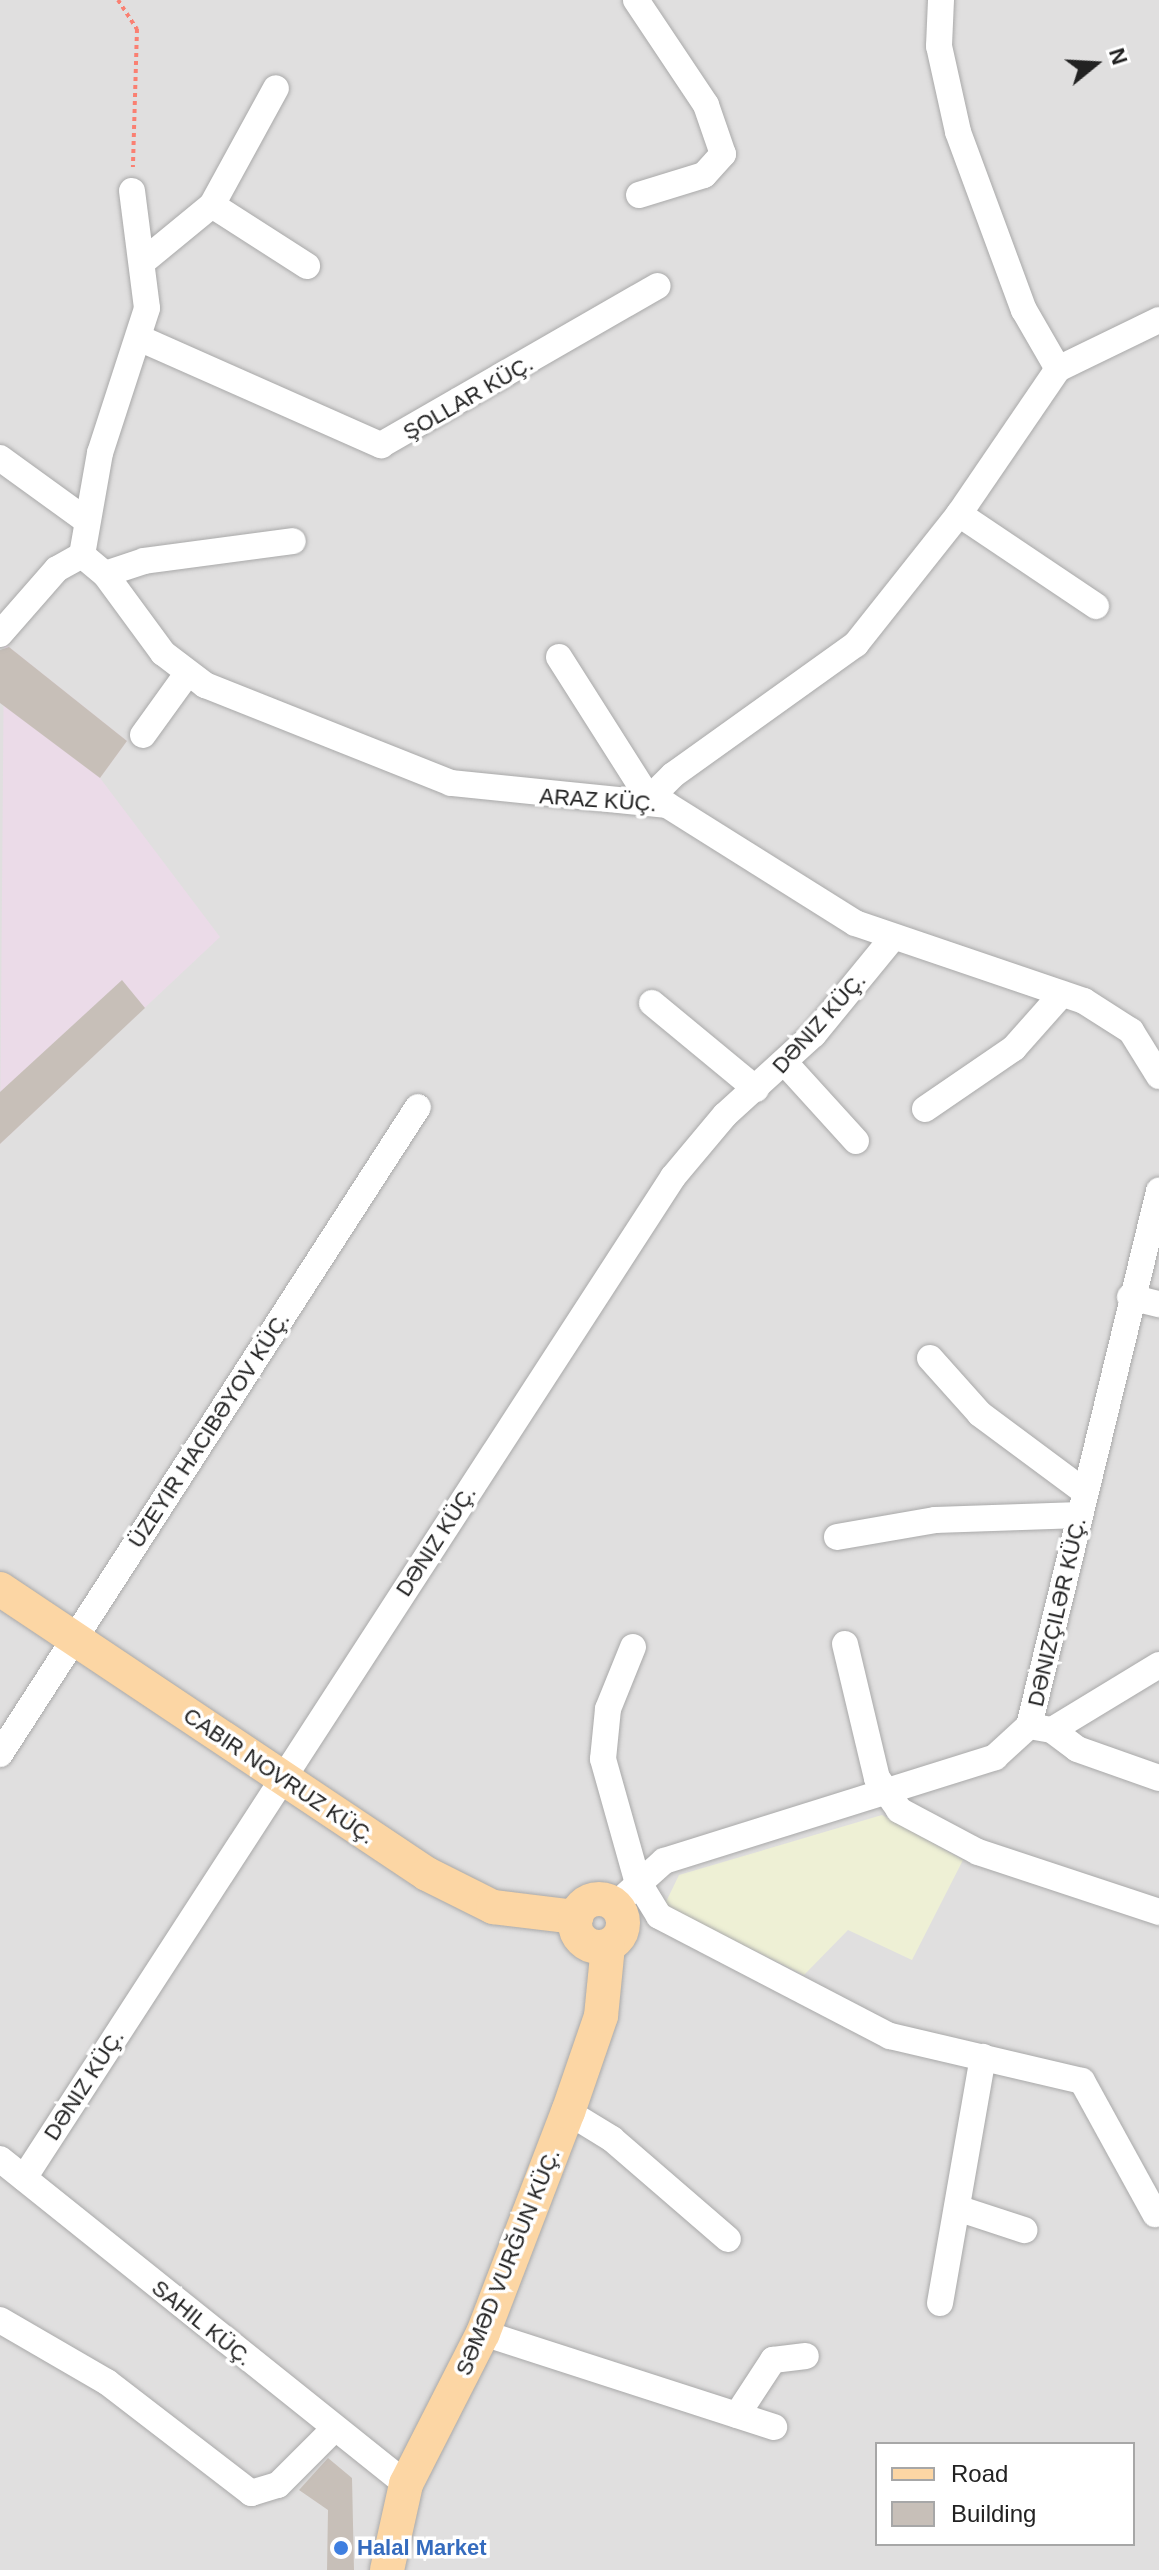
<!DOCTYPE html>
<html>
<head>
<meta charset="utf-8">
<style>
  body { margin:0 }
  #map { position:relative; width:1159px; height:2570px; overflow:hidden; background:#f2efe9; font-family:Helvetica,sans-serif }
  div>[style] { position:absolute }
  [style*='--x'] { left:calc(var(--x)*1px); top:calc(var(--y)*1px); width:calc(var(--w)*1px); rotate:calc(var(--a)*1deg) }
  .residential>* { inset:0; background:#e0dfdf }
  .industrial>* { inset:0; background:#ebdbe8 }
  .farmland>* { inset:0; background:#eef0d5 }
  .building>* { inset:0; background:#c7bfb8 }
  .path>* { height:4px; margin-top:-2px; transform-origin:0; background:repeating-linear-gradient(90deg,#fa8072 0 4px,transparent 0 8px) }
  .roads { filter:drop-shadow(0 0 2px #a9a9a9) drop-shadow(0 0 2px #a9a9a9) }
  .minor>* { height:26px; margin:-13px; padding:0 13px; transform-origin:13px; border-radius:13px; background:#fff }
  .major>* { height:34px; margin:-17px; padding:0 17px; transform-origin:17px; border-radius:17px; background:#fcd6a4 }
  .major>.ring { margin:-17px; padding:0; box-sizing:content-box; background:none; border:34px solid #fcd6a4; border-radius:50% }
  .dots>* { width:22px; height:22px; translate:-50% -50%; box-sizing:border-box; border:4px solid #fff; border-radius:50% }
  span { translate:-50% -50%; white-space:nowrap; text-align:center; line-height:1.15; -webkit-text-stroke:7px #fff; paint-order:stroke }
  .street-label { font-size:22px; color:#222 }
  .shop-label { font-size:22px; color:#366cbe; font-weight:700 }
  .left { translate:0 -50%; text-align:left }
  .legend { position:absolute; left:875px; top:2442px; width:260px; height:104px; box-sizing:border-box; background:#fff; border:2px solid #a7a7a7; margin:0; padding:10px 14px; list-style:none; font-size:24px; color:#222 }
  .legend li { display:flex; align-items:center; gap:16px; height:40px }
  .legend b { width:40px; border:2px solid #a7a7a7 }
  .north { position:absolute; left:1055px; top:24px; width:80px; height:80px; -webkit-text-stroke:6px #fff; paint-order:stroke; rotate:72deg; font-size:22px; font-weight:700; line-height:32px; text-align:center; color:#222 }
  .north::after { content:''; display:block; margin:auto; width:28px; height:36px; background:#222; clip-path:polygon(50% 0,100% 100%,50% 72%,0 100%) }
</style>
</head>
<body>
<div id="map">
  <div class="residential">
    <div style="clip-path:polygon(evenodd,0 0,1159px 0,1159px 2570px,0 2570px,0 0,877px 2444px,1133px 2444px,1133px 2544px,877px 2544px,877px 2444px)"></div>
  </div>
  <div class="industrial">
    <div style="clip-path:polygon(4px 643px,127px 741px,100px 778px,220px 937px,0 1144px)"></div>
  </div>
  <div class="farmland">
    <div style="clip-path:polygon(882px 1815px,963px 1860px,912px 1960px,848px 1930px,804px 1975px,664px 1906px,679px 1875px)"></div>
  </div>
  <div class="building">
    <div style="clip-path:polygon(9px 647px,127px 741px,100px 778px,0 703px,0 650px)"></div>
    <div style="clip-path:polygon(122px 980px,145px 1008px,0 1144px,0 1092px)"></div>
    <div style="clip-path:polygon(328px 2458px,352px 2478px,354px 2570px,327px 2570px,328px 2510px,299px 2490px)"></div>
  </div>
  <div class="path">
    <div style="--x:118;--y:0;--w:35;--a:57"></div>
    <div style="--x:137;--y:29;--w:138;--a:91.7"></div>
  </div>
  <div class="roads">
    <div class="minor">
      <div style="--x:636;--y:0;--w:126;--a:56.3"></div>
      <div style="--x:706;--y:105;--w:52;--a:70.9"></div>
      <div style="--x:723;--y:154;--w:28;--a:132"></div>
      <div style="--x:704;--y:175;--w:68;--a:162.9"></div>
      <div style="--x:941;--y:0;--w:46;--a:92.5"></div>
      <div style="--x:939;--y:46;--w:88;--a:77.5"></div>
      <div style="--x:958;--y:132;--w:190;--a:69.7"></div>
      <div style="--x:1024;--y:310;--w:68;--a:60"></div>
      <div style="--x:212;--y:205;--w:113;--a:32.7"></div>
      <div style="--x:145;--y:260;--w:87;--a:-39.4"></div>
      <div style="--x:212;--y:205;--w:133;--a:-61.3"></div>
      <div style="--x:139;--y:338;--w:265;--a:23.9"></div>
      <div style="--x:381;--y:445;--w:319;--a:-29.9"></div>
      <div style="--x:0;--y:458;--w:107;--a:35.9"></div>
      <div style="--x:959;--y:514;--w:165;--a:33.9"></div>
      <div style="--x:82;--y:555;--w:30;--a:40"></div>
      <div style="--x:105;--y:574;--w:98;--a:53.7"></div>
      <div style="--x:163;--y:653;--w:53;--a:37.3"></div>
      <div style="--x:205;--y:685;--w:265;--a:21.7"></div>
      <div style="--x:451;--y:783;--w:217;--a:5.8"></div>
      <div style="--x:667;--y:805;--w:222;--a:32.1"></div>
      <div style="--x:855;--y:923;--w:242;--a:18.8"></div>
      <div style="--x:1084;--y:1001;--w:56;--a:32.6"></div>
      <div style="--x:1131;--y:1031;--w:53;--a:58.1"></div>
      <div style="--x:82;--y:555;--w:104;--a:-80"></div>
      <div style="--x:100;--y:453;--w:152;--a:-72"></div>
      <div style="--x:147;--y:308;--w:118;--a:-97.3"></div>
      <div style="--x:105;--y:574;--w:41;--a:-18.4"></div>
      <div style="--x:144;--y:561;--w:150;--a:-7.6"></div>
      <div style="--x:0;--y:634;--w:86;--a:-48.8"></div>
      <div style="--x:57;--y:569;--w:29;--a:-29"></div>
      <div style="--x:559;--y:657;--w:168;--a:57.6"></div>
      <div style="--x:649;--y:799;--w:34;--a:-45"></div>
      <div style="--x:673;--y:775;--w:225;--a:-35.6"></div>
      <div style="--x:856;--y:644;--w:166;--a:-51.6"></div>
      <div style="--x:959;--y:514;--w:176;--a:-55.7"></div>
      <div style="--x:1058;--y:369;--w:112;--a:-25.9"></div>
      <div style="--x:143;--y:735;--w:75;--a:-54.2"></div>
      <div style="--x:652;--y:1003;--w:135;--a:39.6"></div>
      <div style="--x:786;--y:1064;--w:104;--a:47.7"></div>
      <div style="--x:925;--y:1109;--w:108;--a:-34.4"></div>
      <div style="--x:1014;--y:1048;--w:72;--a:-48.4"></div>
      <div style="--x:1130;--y:1297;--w:30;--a:14"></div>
      <div style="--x:930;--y:1358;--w:75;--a:48.2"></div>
      <div style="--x:980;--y:1414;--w:131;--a:36.6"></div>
      <div style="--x:837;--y:1537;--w:99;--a:-9.8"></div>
      <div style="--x:935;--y:1520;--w:145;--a:-2"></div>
      <div style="--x:845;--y:1644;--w:138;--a:76.6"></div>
      <div style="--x:877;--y:1778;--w:39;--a:55"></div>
      <div style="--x:899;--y:1810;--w:89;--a:28"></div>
      <div style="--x:978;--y:1852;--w:191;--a:18.3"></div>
      <div style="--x:633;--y:1647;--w:67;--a:112"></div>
      <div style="--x:608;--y:1709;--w:50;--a:95.7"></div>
      <div style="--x:603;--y:1759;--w:126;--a:74.3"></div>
      <div style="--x:637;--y:1880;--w:42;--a:58.6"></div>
      <div style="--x:659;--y:1916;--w:260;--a:27.5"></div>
      <div style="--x:890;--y:2036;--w:197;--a:13.2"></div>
      <div style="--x:1082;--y:2081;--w:152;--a:61.2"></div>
      <div style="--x:1029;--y:1726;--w:23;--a:10"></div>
      <div style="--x:1052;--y:1730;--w:125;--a:-31.3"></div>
      <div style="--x:1052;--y:1730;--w:31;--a:37"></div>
      <div style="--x:1077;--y:1749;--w:87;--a:19.5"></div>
      <div style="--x:0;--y:1754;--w:770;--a:-57.14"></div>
      <div style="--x:615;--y:1905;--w:66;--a:-41.9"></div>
      <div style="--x:664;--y:1861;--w:347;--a:-17.4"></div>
      <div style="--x:995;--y:1757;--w:46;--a:-42.4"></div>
      <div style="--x:1029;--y:1726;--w:551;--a:-76.34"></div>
      <div style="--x:568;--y:2112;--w:52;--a:31.5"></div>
      <div style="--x:612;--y:2139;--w:153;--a:40.8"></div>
      <div style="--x:0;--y:2159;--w:520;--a:38.68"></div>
      <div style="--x:24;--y:2178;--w:1193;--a:-57.04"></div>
      <div style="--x:673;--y:1177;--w:81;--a:-50"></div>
      <div style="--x:725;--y:1115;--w:120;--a:-42.3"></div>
      <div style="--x:814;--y:1034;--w:122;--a:-50.7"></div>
      <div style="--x:957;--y:2208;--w:71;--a:18.2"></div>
      <div style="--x:940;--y:2303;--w:250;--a:-80.1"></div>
      <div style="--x:0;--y:2320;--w:124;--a:30.1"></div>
      <div style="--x:107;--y:2382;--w:182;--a:37.6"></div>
      <div style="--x:251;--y:2493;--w:28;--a:-17"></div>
      <div style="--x:278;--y:2485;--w:78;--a:-45"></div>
      <div style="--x:483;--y:2333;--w:306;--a:17.9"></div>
      <div style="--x:737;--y:2415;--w:66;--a:-56.8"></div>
      <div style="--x:773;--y:2360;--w:33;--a:-7"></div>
    </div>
    <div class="major">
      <div style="--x:0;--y:1589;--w:513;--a:33.72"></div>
      <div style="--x:427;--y:1874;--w:74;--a:26.6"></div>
      <div style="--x:493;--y:1907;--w:84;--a:6.9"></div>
      <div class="ring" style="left:575px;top:1899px;width:14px;height:14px"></div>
      <div style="--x:387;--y:2570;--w:88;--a:-77.5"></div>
      <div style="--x:406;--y:2484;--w:169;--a:-63"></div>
      <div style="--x:483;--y:2333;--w:237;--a:-69"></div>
      <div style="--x:568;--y:2112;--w:102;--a:-71"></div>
      <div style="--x:601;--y:2016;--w:70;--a:-84.3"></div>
    </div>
  </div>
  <div class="dots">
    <div style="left:341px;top:2548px;background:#3f7fe0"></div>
  </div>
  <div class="street-label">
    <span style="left:468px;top:398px;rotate:-30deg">ŞOLLAR KÜÇ.</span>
    <span style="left:598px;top:800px;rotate:4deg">ARAZ KÜÇ.</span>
    <span style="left:819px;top:1023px;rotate:-48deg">DӘNIZ KÜÇ.</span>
    <span style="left:209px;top:1430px;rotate:-57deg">ÜZEYIR HACIBƏYOV KÜÇ.</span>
    <span style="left:436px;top:1541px;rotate:-57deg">DӘNIZ KÜÇ.</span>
    <span style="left:1057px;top:1612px;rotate:-77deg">DӘNIZÇILӘR KÜÇ.</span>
    <span style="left:279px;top:1776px;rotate:34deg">CABIR NOVRUZ KÜÇ.</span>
    <span style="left:84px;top:2085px;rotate:-57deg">DӘNIZ KÜÇ.</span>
    <span style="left:508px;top:2262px;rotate:-68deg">SƏMƏD VURĞUN KÜÇ.</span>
    <span style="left:202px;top:2323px;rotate:39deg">SAHIL KÜÇ.</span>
  </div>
  <div class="shop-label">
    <span class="left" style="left:357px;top:2548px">Halal Market</span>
  </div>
  <ul class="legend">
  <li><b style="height:10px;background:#fcd6a4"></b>Road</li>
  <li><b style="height:22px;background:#c7bfb8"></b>Building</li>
  </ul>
  <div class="north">N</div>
</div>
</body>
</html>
